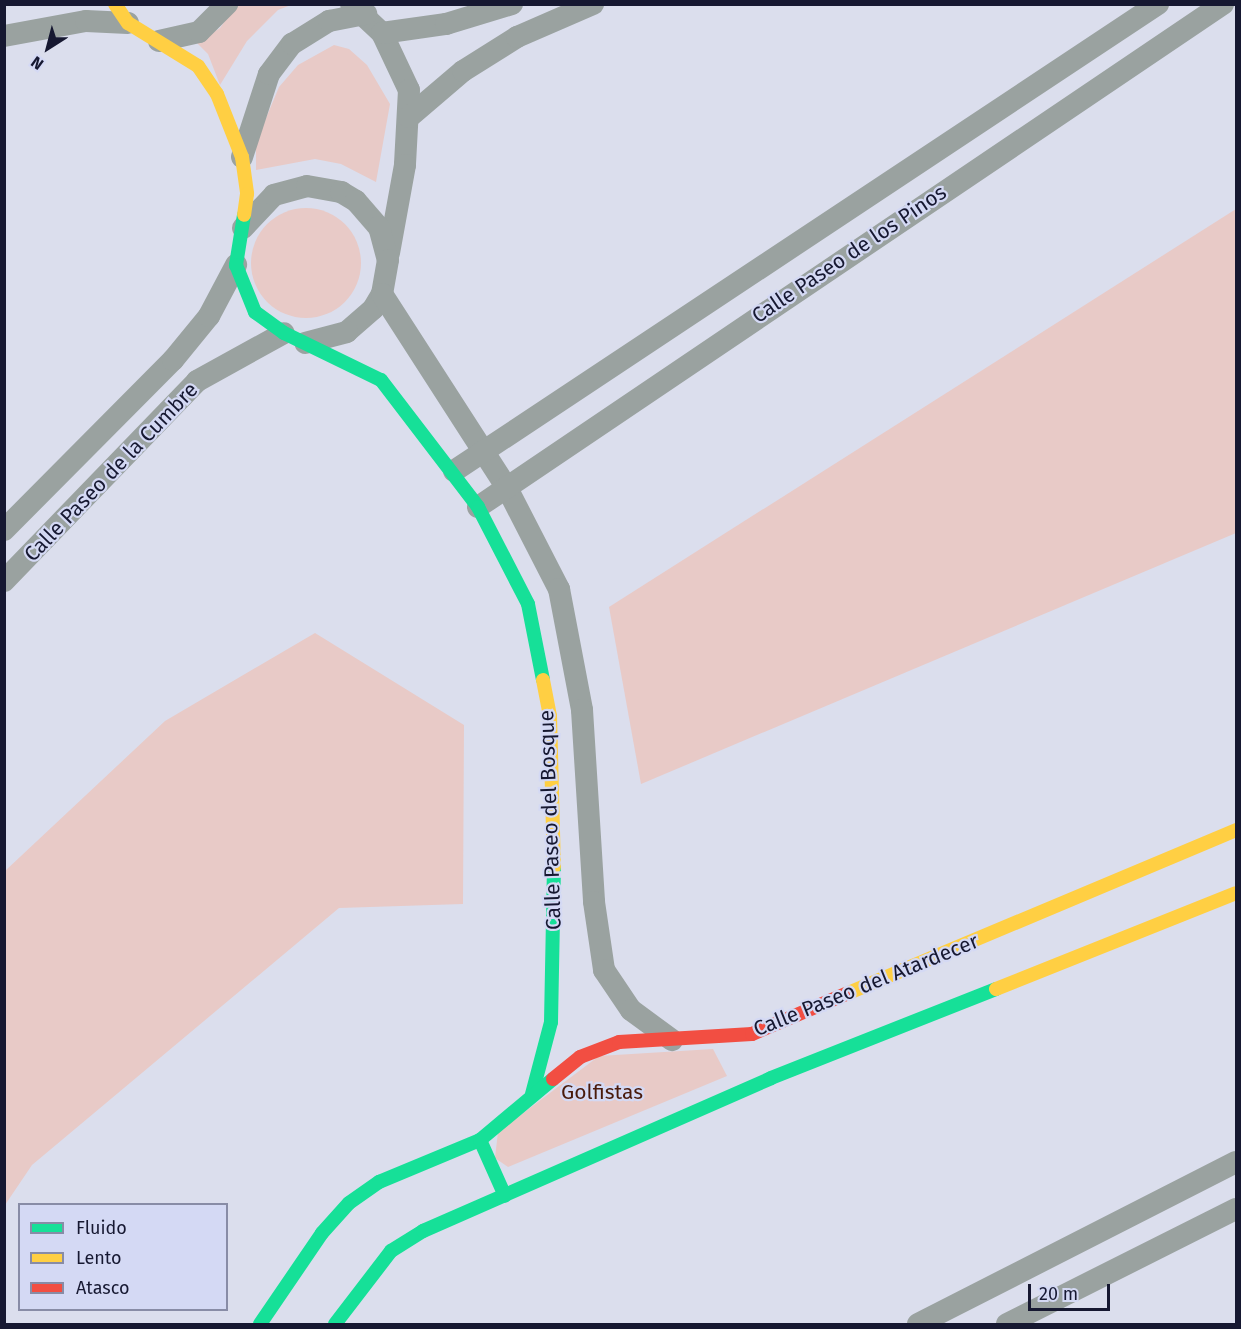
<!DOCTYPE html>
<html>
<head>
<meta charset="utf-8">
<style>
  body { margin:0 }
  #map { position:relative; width:1241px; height:1329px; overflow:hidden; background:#dbdeed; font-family:"Fira Sans",sans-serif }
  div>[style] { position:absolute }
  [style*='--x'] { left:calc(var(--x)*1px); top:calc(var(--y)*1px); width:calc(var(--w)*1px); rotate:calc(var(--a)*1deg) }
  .green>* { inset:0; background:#e8cac7 }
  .round { border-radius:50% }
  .street>* { height:22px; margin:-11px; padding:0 11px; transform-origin:11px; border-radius:11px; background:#9aa2a0 }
  .fast>* { height:14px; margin:-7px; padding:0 7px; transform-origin:7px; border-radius:7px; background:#16e098 }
  .slow>* { height:14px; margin:-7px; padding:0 7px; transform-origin:7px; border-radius:7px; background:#ffcf43 }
  .jam>* { height:14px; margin:-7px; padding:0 7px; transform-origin:7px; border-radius:7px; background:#f24e42 }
  span { translate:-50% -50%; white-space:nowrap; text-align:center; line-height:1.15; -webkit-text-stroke:4.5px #d4d9f4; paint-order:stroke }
  .street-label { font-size:21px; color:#161831 }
  .park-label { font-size:21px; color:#491a0b }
  .frame { position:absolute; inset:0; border:6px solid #161831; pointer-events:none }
  .legend { position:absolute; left:18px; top:1203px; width:210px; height:108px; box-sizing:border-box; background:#d4d9f4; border:2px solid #888ca6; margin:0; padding:8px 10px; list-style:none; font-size:18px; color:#161831 }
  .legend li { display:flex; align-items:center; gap:12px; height:30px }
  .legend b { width:30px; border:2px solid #888ca6 }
  .north { position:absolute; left:18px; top:18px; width:60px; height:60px; -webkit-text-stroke:4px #d4d9f4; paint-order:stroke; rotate:216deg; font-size:16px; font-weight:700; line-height:24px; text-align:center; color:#161831 }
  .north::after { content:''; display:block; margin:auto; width:21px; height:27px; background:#161831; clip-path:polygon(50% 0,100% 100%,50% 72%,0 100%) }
  .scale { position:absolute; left:1028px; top:1284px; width:82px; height:27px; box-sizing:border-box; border:3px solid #161831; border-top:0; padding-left:8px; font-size:18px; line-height:21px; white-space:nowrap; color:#161831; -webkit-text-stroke:4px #d4d9f4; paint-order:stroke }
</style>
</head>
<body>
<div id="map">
  <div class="green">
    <div style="clip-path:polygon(236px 5px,291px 5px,278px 10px,247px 41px,220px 85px,208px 54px,197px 43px,220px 28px)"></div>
    <div style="clip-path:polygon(334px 45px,349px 49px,367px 65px,390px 104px,376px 182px,341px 164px,315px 159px,256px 170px,256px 142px,279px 87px,298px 65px)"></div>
    <div class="round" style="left:251px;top:208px;width:110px;height:110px"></div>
    <div style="clip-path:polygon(1236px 209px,1236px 533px,641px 784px,609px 607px)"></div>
    <div style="clip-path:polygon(315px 633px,464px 725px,463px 904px,339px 908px,32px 1165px,5px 1205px,5px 871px,165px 721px)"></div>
    <div style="clip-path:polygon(713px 1049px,727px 1076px,508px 1167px,495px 1158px,498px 1132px,599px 1056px)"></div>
  </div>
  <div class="street">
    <div style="--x:351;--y:4;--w:42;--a:43.1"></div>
    <div style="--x:382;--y:33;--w:63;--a:64.7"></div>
    <div style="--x:409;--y:90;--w:75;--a:93.1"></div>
    <div style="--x:405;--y:165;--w:89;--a:100.3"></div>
    <div style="--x:382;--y:33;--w:65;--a:-8"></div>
    <div style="--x:446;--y:24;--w:69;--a:-16.9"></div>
    <div style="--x:4;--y:36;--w:83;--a:-10.4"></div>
    <div style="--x:86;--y:21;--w:42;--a:2.7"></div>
    <div style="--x:159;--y:41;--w:41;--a:-12.7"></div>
    <div style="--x:199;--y:32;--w:40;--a:-45"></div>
    <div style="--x:409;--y:117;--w:71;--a:-40.4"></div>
    <div style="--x:463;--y:71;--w:64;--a:-32.2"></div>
    <div style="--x:517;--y:37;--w:83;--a:-23.5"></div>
    <div style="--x:242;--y:157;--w:87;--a:-72"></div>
    <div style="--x:269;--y:74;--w:38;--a:-53"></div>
    <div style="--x:292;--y:44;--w:44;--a:-31.9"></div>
    <div style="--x:329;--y:21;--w:38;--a:-11"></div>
    <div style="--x:243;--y:228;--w:45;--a:-46.8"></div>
    <div style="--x:274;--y:195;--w:34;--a:-15"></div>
    <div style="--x:307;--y:186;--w:35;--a:10"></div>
    <div style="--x:341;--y:192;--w:17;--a:31"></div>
    <div style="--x:356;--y:201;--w:35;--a:49"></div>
    <div style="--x:379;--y:227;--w:34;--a:75"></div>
    <div style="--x:388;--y:260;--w:35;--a:100"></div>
    <div style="--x:382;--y:294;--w:17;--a:121"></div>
    <div style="--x:373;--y:309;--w:35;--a:139"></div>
    <div style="--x:347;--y:332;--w:43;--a:165.3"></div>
    <div style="--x:382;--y:294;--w:231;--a:57.2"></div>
    <div style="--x:507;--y:488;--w:114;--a:62.8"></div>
    <div style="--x:559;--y:589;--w:123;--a:79.2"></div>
    <div style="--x:582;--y:710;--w:192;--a:86.4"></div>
    <div style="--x:594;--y:902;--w:69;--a:81.6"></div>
    <div style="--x:604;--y:970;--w:48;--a:56"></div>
    <div style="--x:631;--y:1010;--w:51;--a:36.2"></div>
    <div style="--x:454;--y:471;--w:845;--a:-33.56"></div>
    <div style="--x:478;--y:507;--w:899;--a:-34.03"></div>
    <div style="--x:4;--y:530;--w:240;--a:-45.2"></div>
    <div style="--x:173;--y:360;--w:57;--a:-50.7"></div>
    <div style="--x:209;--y:316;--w:58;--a:-62.1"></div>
    <div style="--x:4;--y:581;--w:278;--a:-46"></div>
    <div style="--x:197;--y:381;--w:99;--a:-28.9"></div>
    <div style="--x:918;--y:1324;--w:357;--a:-27"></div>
    <div style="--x:1007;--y:1324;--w:256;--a:-26.7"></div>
  </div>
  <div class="fast">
    <div style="--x:244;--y:215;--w:51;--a:99.1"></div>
    <div style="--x:236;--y:265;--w:51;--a:68"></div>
    <div style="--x:255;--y:312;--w:36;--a:36"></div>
    <div style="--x:284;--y:333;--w:108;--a:25.9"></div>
    <div style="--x:381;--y:380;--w:160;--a:52.6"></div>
    <div style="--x:478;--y:507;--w:109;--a:62.7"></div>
    <div style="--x:528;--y:604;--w:77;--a:78.8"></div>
    <div style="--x:532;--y:1094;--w:74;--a:-75.2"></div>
    <div style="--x:551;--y:1022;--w:155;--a:-88.9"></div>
    <div style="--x:480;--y:1140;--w:61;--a:65.9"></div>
    <div style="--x:260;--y:1324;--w:110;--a:-55.7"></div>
    <div style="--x:322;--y:1233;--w:40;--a:-48"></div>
    <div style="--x:349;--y:1203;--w:37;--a:-35"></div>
    <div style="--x:379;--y:1182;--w:109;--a:-22.6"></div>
    <div style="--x:480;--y:1140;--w:95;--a:-39.9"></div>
    <div style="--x:335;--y:1324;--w:92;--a:-52.5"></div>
    <div style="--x:391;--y:1251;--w:38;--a:-32"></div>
    <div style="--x:423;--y:1231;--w:380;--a:-23.7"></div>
    <div style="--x:771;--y:1078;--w:242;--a:-21.6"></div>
  </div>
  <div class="slow">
    <div style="--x:115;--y:4;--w:23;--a:56"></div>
    <div style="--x:128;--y:23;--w:82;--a:31.6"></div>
    <div style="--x:198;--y:66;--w:34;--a:56"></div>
    <div style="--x:217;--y:94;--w:68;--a:68.4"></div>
    <div style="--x:242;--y:157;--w:37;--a:82"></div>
    <div style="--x:247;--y:194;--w:21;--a:98"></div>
    <div style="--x:543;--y:680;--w:37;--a:79"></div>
    <div style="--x:550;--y:716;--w:151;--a:88.5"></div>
    <div style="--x:996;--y:989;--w:258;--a:-21.8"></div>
    <div style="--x:846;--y:994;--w:423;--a:-22.8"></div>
  </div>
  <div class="jam">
    <div style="--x:553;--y:1079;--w:35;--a:-39"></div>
    <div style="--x:580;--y:1057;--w:42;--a:-21"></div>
    <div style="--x:619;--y:1042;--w:133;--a:-3.4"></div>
    <div style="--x:752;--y:1034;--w:102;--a:-23.1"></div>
  </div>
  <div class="street-label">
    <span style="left:849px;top:254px;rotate:-34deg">Calle Paseo de los Pinos</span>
    <span style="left:111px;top:472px;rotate:-46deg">Calle Paseo de la Cumbre</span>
    <span style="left:550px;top:820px;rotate:-92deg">Calle Paseo del Bosque</span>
    <span style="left:866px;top:985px;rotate:-22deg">Calle Paseo del Atardecer</span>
  </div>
  <div class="park-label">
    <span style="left:602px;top:1092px">Golfistas</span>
  </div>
  <div class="frame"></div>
  <ul class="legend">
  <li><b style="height:8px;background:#16e098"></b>Fluido</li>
  <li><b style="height:8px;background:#ffcf43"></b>Lento</li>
  <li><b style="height:8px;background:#f24e42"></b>Atasco</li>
  </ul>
  <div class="north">N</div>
  <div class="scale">20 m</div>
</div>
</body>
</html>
